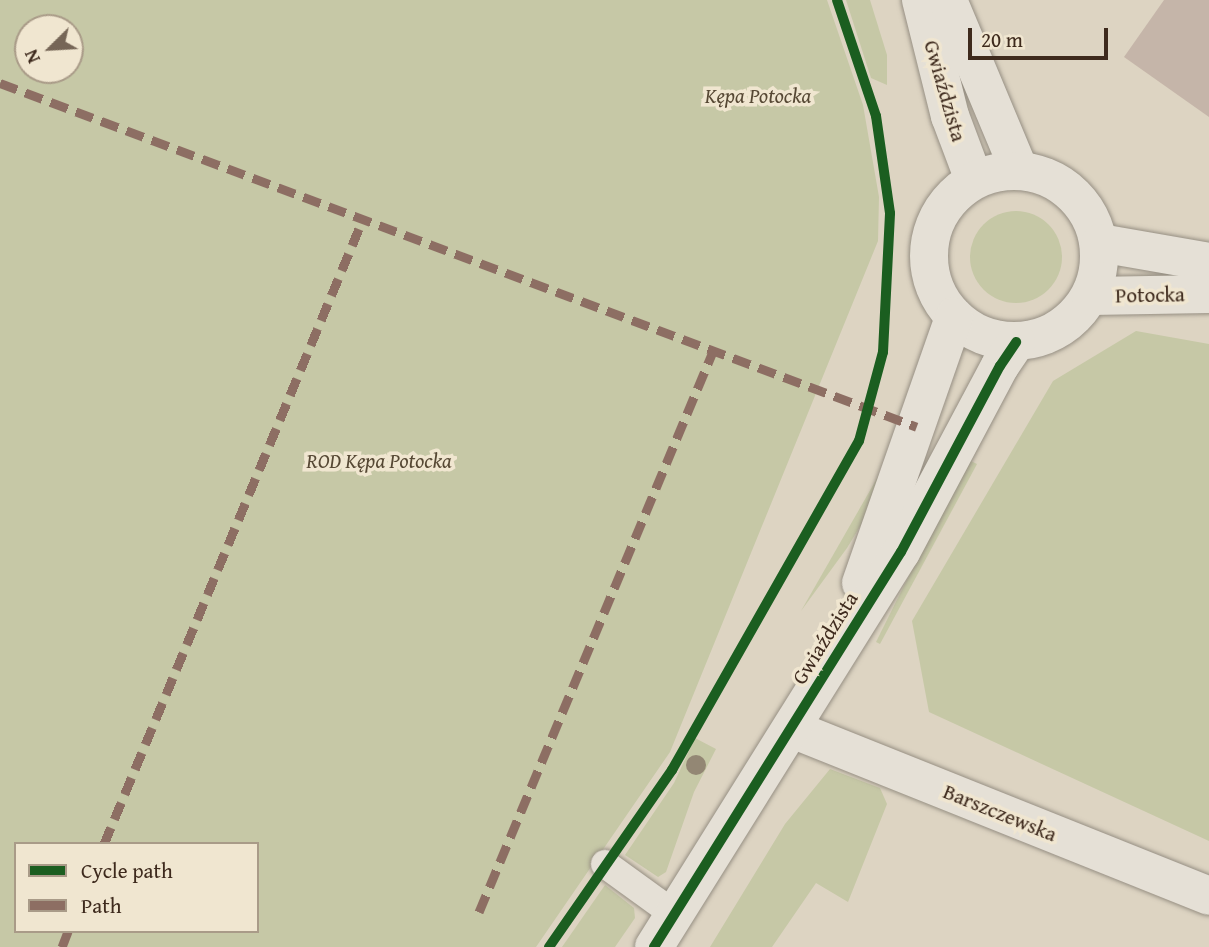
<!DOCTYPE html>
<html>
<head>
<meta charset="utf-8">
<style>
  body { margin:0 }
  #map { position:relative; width:1209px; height:947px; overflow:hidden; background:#ddd4c2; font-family:"Gentium Book Plus",serif }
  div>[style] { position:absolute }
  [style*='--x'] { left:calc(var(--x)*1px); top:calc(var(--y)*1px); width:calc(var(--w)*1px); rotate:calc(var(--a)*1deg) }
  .green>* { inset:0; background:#c6c8a6 }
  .round { border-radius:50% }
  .building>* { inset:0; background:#c5b5a9 }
  .roads { filter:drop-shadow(0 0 2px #968f83) drop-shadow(0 0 2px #968f83) }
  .lane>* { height:28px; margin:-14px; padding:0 14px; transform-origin:14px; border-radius:14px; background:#e5e0d6 }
  .street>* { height:38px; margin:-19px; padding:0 19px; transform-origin:19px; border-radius:19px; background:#e5e0d6 }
  .secondary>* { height:38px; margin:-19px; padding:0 19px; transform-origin:19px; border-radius:19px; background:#e5e0d6 }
  .secondary>.ring { margin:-19px; padding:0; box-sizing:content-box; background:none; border:38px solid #e5e0d6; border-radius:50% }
  .quiet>* { height:9px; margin-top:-4.5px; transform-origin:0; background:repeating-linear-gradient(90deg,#8d6e63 0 18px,transparent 0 27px) }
  .cycleway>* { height:10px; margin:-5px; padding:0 5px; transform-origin:5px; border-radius:5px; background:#1b5e20 }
  .trees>* { width:20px; height:20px; margin:-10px; border-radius:50%; background:#938774 }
  span { translate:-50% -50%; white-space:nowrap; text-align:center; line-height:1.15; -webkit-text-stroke:7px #f0e6d0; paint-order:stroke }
  .street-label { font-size:21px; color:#3e2a1d }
  .park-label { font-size:21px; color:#564834; font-style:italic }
  .legend { position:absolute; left:14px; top:842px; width:245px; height:91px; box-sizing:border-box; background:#f0e6d0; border:2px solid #a99b88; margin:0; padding:9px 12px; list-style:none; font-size:21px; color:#3e2a1d }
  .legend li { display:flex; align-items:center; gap:14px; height:35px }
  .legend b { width:35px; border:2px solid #a99b88 }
  .north { position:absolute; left:14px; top:14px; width:70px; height:70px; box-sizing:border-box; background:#f0e6d0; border:2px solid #a99b88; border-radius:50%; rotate:246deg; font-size:19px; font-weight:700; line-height:28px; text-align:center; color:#3e2a1d }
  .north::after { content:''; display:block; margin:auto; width:24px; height:32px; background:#766657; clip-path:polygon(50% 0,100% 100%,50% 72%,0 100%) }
  .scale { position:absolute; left:968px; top:28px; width:140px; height:32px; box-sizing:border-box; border:4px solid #3e2a1d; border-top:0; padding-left:9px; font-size:21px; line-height:24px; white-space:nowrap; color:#3e2a1d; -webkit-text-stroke:5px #f0e6d0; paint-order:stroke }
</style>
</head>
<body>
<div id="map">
  <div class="green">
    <div style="clip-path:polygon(evenodd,0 0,827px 0,863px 105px,879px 197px,878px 241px,670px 752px,536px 947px,0 947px,0 0,28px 28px,70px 28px,70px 70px,28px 70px,28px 28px,0 0,16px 844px,257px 844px,257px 931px,16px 931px,16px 844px)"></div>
    <div style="clip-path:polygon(846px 0,870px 0,887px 55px,887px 85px,871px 78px)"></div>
    <div class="round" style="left:970px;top:211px;width:92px;height:92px"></div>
    <div style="clip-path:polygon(1136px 331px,1209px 344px,1209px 841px,929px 712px,912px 621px,1053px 381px)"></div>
    <div style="clip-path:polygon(967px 459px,977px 464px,880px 644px,876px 642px)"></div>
    <div style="clip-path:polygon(884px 466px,867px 515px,847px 548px,801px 611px)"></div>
    <div style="clip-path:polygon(695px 738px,716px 749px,694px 792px,666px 872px,658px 877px,625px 855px,674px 783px)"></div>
    <div style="clip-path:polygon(830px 769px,880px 788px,887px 804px,848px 902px,816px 883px,772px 947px,710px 947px,785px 824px)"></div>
    <div style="clip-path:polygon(605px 885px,634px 908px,635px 918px,615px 947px,562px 947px)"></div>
  </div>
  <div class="building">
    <div style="clip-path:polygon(1164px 0,1209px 0,1209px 117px,1124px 57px)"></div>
  </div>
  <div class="roads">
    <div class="lane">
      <div style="--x:605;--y:864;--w:85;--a:35.9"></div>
    </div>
    <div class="street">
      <div style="--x:792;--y:729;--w:449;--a:21.8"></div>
    </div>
    <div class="secondary">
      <div style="--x:921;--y:0;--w:120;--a:76"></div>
      <div style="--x:950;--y:116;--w:68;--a:69.4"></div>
      <div style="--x:948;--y:0;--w:184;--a:67.3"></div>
      <div class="ring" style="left:929px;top:171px;width:132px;height:132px"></div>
      <div style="--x:1100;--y:243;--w:111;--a:9.9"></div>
      <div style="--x:1091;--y:296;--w:118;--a:-1"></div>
      <div style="--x:861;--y:583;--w:282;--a:-70.7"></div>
      <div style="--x:654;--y:947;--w:466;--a:-58"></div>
      <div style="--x:901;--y:552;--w:211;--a:-62"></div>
      <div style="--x:1000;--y:366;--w:29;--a:-56"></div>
    </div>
  </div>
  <div class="quiet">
    <div style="--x:0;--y:83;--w:979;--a:20.56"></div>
    <div style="--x:104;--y:844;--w:677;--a:-67.49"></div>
    <div style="--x:479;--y:912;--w:610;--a:-67.34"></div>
    <div style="--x:62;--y:947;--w:17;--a:-69"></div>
  </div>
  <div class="cycleway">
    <div style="--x:549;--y:947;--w:216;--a:-55.2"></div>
    <div style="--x:672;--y:770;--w:378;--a:-60.4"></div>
    <div style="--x:859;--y:441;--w:92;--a:-74.9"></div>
    <div style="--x:883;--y:352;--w:139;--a:-87.1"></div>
    <div style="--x:890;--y:213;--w:98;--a:-98.2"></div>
    <div style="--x:876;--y:116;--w:122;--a:-108.6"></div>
    <div style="--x:654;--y:947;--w:466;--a:-58"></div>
    <div style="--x:901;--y:552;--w:211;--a:-62"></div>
    <div style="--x:1000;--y:366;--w:29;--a:-56"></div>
  </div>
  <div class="trees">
    <div style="left:696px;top:765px"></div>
  </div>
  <div class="street-label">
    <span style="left:945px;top:91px;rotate:74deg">Gwiaździsta</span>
    <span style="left:1150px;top:295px;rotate:-1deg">Potocka</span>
    <span style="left:825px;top:638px;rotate:-58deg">Gwiaździsta</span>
    <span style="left:1000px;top:813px;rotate:22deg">Barszczewska</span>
  </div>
  <div class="park-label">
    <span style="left:758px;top:96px">Kępa Potocka</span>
    <span style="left:379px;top:461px">ROD Kępa Potocka</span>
  </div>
  <ul class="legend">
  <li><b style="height:9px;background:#1b5e20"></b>Cycle path</li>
  <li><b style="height:9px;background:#8d6e63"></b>Path</li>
  </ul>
  <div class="north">N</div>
  <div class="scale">20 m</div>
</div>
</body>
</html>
